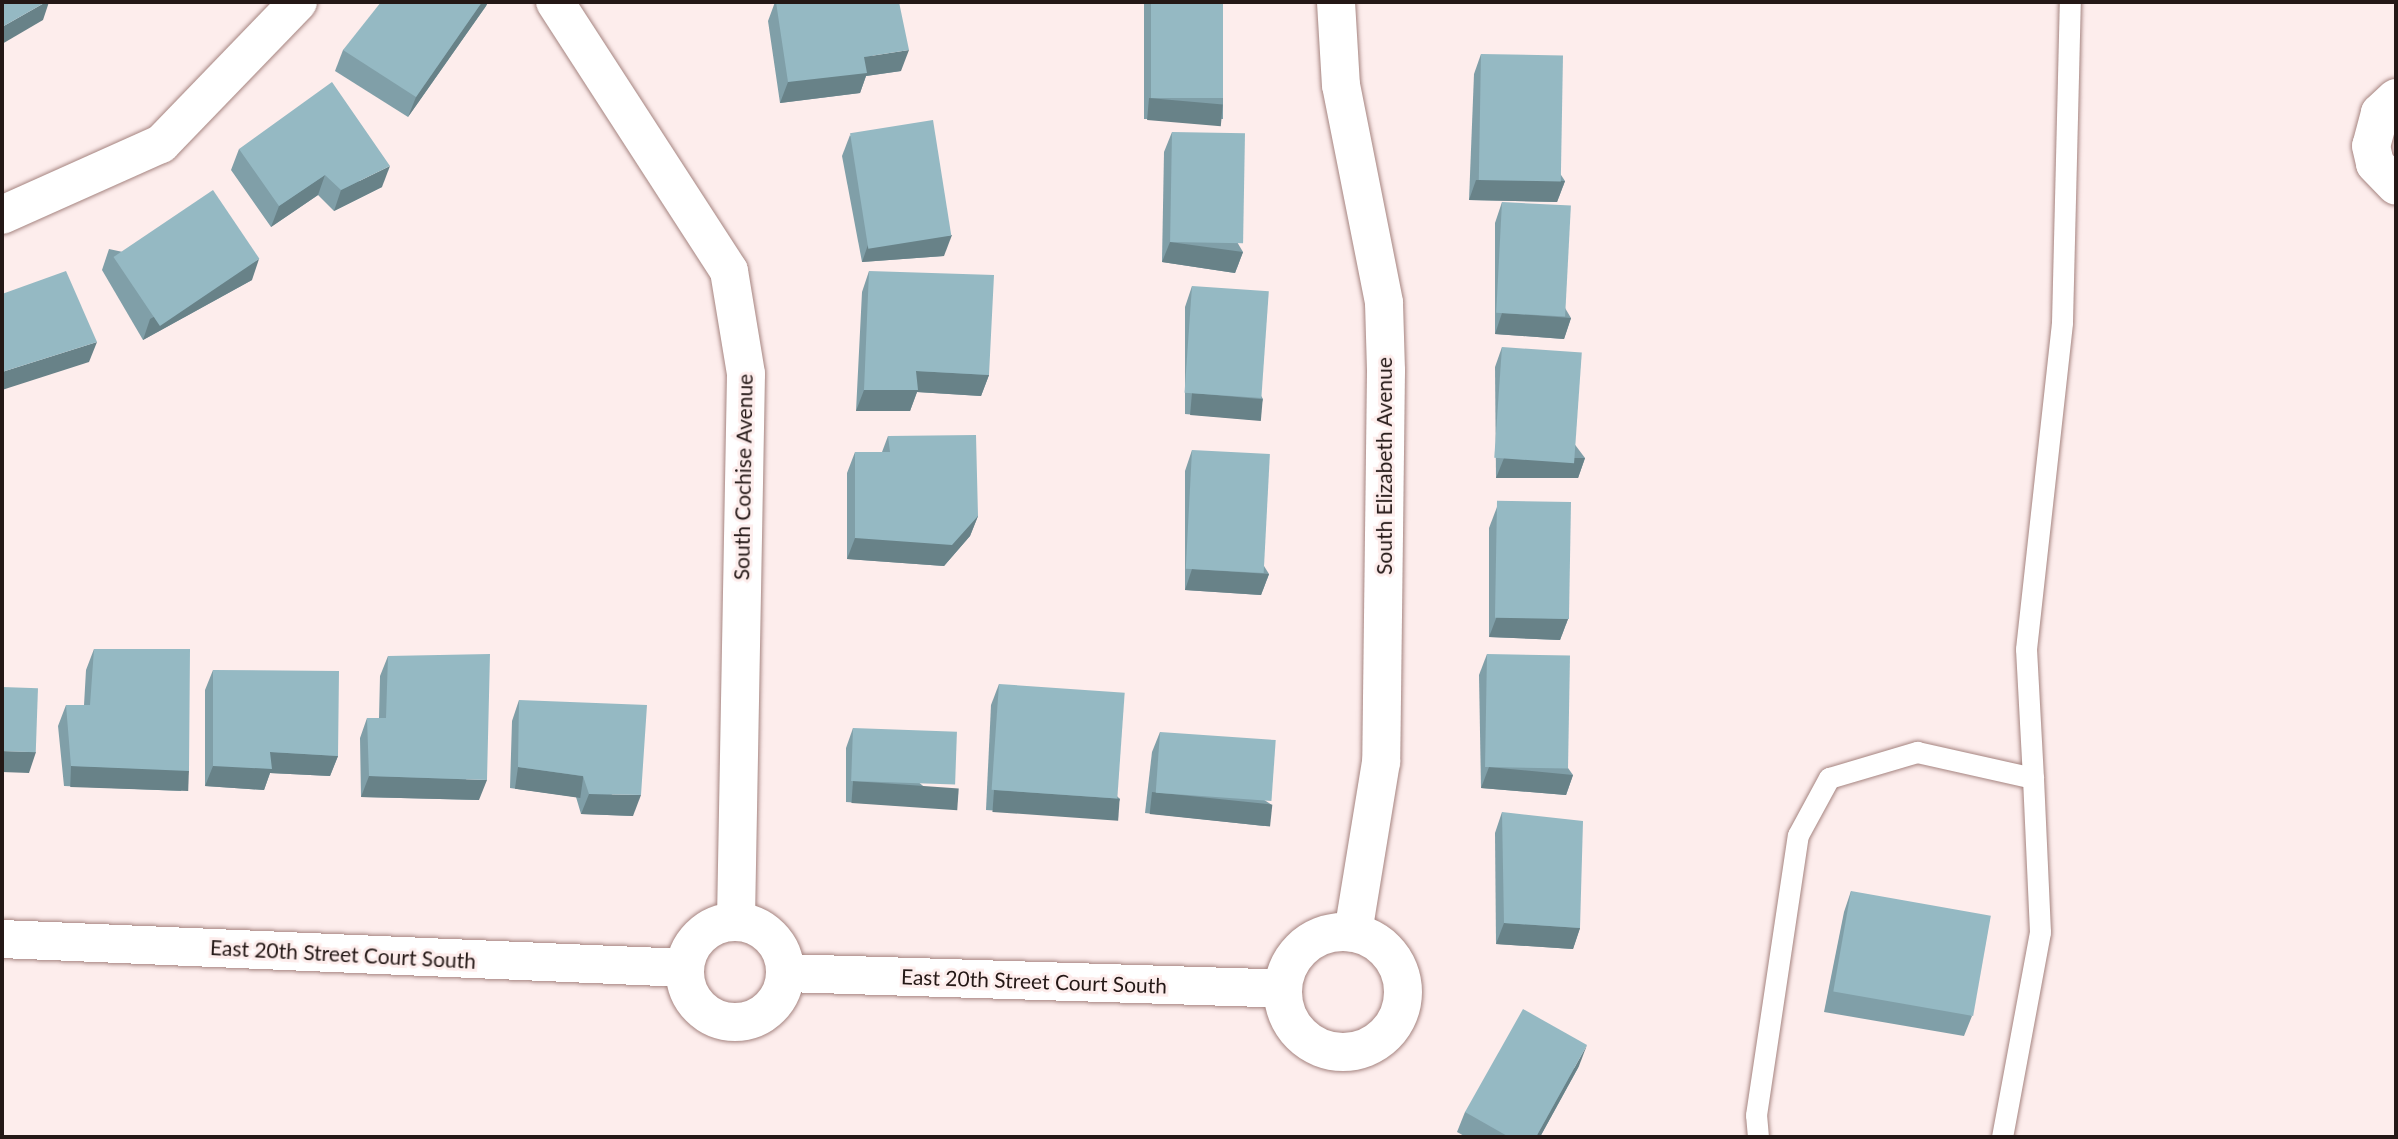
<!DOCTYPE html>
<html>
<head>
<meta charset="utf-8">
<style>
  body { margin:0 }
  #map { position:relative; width:2398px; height:1139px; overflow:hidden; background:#fdedec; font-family:Lato,sans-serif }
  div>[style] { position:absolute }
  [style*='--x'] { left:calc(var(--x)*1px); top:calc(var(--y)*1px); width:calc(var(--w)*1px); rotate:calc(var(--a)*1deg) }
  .roads { filter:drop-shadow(0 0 2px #a58480) drop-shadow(0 0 2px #a58480) }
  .lane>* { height:21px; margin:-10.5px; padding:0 10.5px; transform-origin:10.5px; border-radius:10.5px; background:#fff }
  .street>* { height:38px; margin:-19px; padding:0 19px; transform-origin:19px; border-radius:19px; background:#fff }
  .street>.ring { margin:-19px; padding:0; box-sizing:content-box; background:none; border:38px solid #fff; border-radius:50% }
  .wall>* { inset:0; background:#809fa8; transform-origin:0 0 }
  .shaded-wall>* { inset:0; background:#688288; transform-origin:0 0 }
  .building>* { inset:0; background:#95b9c3; transform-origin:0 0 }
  span { translate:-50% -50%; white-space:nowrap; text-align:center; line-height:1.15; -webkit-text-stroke:6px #fdedec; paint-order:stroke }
  .street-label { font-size:21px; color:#241816 }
  .frame { position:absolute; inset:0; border:4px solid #241816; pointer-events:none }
</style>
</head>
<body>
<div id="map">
  <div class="roads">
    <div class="lane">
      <div style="--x:2033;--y:778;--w:129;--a:-93.1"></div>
      <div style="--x:2026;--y:649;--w:329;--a:-83.7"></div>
      <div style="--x:2062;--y:322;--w:320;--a:-88.6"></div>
      <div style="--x:1758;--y:1137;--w:22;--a:-95"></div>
      <div style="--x:1756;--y:1115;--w:283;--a:-81.5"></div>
      <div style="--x:1798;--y:835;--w:65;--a:-61.5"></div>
      <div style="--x:1829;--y:778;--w:92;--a:-16.5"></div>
      <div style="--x:1917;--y:752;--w:119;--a:12.6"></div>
      <div style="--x:2033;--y:778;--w:154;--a:87.4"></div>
      <div style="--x:2040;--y:932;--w:208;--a:100.5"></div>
    </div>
    <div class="street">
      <div style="--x:555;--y:2;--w:320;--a:57.1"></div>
      <div style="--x:729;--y:271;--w:104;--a:80.6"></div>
      <div style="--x:746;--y:374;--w:547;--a:91.05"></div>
      <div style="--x:1336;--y:2;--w:83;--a:86.6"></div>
      <div style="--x:1341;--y:85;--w:222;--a:78.8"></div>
      <div style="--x:1384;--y:303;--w:68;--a:88.3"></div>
      <div style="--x:1386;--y:371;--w:391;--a:90.7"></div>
      <div style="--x:1381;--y:762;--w:173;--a:99.3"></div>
      <div style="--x:2396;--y:98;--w:22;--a:137"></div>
      <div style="--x:2380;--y:113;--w:34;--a:105"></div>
      <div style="--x:2371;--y:146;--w:18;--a:77"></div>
      <div style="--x:2375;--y:164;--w:30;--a:46"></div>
      <div style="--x:2;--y:215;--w:174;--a:-24.1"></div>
      <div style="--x:161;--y:144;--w:197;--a:-46"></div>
      <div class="ring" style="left:685px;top:922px;width:62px;height:62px"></div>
      <div class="ring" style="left:1283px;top:932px;width:82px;height:82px"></div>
      <div style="--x:2;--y:939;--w:683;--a:2.43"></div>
      <div style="--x:786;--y:973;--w:496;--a:1.8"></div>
    </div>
  </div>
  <div class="wall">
    <div style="clip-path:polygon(482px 2px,488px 2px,486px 6px,408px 117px,335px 71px,343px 50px)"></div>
    <div style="clip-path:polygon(775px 2px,901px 71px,866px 76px,860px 93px,780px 103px,768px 21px)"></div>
    <div style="left:1144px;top:2px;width:79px;height:117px"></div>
    <div style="clip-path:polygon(1481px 54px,1565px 181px,1557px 202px,1469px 200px,1474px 74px)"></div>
    <div style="clip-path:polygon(1172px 132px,1243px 252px,1235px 273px,1162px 262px,1164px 152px)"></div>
    <div style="clip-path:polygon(850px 135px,944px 256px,862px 262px,842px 156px)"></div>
    <div style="clip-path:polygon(239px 149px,382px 187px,334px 211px,318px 195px,271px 227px,231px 170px)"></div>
    <div style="clip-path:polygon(1502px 202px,1571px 318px,1564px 339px,1495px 334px,1495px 223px)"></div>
    <div style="clip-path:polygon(109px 249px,252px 280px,143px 340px,102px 270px)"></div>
    <div style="clip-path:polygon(869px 271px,989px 375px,981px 396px,917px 392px,910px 411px,856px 411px,862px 292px)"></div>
    <div style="clip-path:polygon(1192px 286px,1263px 399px,1256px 420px,1185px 414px,1185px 307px)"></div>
    <div style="clip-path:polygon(1502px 347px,1585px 458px,1578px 478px,1496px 478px,1495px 367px)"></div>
    <div style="clip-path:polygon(888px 436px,978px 516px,970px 536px,944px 566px,847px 559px,847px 473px,855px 452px,882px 452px)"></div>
    <div style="clip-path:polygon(1192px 450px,1269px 574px,1261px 595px,1185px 590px,1185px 471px)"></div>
    <div style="clip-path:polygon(1497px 507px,1568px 619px,1560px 640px,1489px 637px,1489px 528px)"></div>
    <div style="clip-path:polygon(94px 649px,189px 771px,181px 791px,64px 786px,58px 726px,66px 705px,84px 705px,86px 670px)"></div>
    <div style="clip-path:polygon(1487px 654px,1573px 775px,1566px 795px,1481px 788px,1479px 675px)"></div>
    <div style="clip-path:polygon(388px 656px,479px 800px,361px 797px,360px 738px,367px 718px,379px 718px,380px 676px)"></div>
    <div style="clip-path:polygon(213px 670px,338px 756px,330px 776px,270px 773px,264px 790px,205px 786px,205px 690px)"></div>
    <div style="clip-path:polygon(999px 684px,1120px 799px,1112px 819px,986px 810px,991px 705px)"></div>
    <div style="clip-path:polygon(519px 700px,633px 816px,581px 814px,576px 797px,510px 788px,512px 721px)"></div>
    <div style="clip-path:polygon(853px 728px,951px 809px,846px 802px,846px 748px)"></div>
    <div style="clip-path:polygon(1160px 732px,1272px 805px,1264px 826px,1145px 813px,1152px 752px)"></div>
    <div style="clip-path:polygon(1502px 812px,1580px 928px,1573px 949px,1496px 944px,1495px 833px)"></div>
    <div style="clip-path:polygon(1851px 891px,1972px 1016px,1964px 1036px,1824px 1012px,1844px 912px)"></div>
    <div style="clip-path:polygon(1579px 1066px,1540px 1137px,1466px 1137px,1457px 1132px,1465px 1112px)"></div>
  </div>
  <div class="shaded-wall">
    <div style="clip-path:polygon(46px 2px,49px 2px,43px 20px,2px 44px,2px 27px)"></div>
    <div style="clip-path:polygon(482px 2px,488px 2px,486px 6px,408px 117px,416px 97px)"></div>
    <div style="clip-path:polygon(909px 50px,901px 71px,866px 76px,860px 93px,780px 103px,788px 82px,864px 57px)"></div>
    <div style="left:1149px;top:98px;width:74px;height:22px;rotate:5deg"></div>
    <div style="clip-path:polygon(390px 166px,382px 187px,334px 211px,341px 190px)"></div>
    <div style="clip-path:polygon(325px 175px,318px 195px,271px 227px,279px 206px)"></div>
    <div style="clip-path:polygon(1476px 180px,1565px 181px,1557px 202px,1469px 200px)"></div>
    <div style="clip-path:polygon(952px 235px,944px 256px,862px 262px,869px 242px)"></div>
    <div style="clip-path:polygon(1170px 242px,1243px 252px,1235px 273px,1162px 262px)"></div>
    <div style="clip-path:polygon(259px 259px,252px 280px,143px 340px,150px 319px)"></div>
    <div style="clip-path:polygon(1502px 313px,1571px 318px,1564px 339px,1495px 334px)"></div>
    <div style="clip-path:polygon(97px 342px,89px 362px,2px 390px,2px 372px)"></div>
    <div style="clip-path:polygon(916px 371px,989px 375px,981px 396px,917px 392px,910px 411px,856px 411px,864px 390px)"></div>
    <div style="left:1192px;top:393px;width:71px;height:22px;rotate:5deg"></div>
    <div style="clip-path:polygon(1504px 458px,1585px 458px,1578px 478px,1496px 478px)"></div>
    <div style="clip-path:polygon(978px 516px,970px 536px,944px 566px,847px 559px,855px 538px)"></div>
    <div style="clip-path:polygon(1192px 569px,1269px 574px,1261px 595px,1185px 590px)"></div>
    <div style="clip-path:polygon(1497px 616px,1568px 619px,1560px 640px,1489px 637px)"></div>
    <div style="clip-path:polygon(2px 751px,36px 752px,29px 773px,2px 772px)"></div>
    <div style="clip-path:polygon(270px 752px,338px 756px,330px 776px,270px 773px,264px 790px,205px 786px,213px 766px)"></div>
    <div style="left:71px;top:766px;width:118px;height:21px;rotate:2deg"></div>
    <div style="left:518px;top:767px;width:66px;height:22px;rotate:8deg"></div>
    <div style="clip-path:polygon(1489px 767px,1573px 775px,1566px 795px,1481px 788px)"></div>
    <div style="clip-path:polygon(369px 776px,487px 780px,479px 800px,361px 797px)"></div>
    <div style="left:853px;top:781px;width:106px;height:22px;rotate:4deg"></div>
    <div style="left:994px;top:790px;width:126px;height:22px;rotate:4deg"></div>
    <div style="left:1152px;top:792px;width:121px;height:22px;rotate:6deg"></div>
    <div style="clip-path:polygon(589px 794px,641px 795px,633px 816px,581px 814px)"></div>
    <div style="clip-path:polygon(1504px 923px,1580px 928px,1573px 949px,1496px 944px)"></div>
    <div style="clip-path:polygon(1587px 1045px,1579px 1066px,1540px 1137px,1536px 1137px)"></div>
  </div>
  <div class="building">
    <div style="clip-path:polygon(2px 2px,46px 2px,2px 27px)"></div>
    <div style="clip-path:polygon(381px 2px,482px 2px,416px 97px,343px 50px)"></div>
    <div style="clip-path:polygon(776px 2px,899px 2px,909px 50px,864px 57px,867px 73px,788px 82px)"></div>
    <div style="left:1151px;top:2px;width:72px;height:96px"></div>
    <div style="left:1481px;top:54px;width:82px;height:126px;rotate:1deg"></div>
    <div style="clip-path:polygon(332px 82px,390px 166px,341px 190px,325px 175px,279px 206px,239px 149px)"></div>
    <div style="left:933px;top:120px;width:117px;height:84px;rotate:81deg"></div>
    <div style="left:1172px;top:132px;width:73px;height:110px;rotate:1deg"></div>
    <div style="left:213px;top:190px;width:83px;height:120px;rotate:56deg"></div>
    <div style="left:1502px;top:202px;width:69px;height:111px;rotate:3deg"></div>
    <div style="clip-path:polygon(66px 271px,97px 342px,2px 372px,2px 294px)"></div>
    <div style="clip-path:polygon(869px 271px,994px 275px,989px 375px,916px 371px,918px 390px,864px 390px)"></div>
    <div style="left:1192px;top:286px;width:77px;height:107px;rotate:4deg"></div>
    <div style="left:1502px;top:347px;width:80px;height:111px;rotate:4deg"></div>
    <div style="clip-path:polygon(976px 435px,978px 516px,952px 545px,855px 538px,855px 452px,890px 452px,888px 436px)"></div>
    <div style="left:1192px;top:450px;width:78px;height:119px;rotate:3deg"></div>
    <div style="left:1571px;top:502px;width:117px;height:74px;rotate:91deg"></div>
    <div style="clip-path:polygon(94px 649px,190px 649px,189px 771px,71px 766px,66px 705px,90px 705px)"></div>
    <div style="clip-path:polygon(490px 654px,487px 780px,369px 776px,367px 718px,386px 718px,388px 656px)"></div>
    <div style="left:1487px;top:654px;width:83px;height:113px;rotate:1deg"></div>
    <div style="clip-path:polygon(213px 670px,339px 671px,338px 756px,270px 752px,272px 769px,213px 766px)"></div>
    <div style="left:999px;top:684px;width:126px;height:106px;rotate:4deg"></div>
    <div style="left:2px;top:687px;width:36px;height:64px;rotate:2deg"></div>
    <div style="clip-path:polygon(519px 700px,647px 705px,641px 795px,589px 794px,583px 776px,518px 767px)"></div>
    <div style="left:853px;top:728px;width:104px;height:53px;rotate:2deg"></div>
    <div style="left:1160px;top:732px;width:116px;height:61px;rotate:4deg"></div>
    <div style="clip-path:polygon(1502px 812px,1583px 821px,1580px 928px,1504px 923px)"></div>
    <div style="left:1851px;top:891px;width:142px;height:102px;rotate:10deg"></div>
    <div style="clip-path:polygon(1523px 1009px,1587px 1045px,1536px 1137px,1509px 1137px,1465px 1112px)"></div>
  </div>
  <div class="street-label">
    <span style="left:1384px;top:466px;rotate:-90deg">South Elizabeth Avenue</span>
    <span style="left:743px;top:477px;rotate:-89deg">South Cochise Avenue</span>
    <span style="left:343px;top:954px;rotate:3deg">East 20th Street Court South</span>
    <span style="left:1034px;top:981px;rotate:2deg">East 20th Street Court South</span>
  </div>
  <div class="frame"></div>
</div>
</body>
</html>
